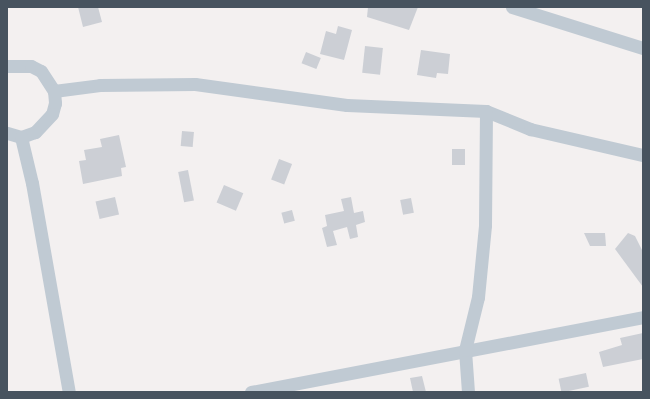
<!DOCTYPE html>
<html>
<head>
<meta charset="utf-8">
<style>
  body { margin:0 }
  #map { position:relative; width:650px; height:399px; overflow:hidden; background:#f3f0f0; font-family:Lato,sans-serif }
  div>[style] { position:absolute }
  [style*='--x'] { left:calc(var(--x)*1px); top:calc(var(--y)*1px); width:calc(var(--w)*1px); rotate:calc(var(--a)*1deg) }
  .building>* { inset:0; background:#cccfd5; transform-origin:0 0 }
  .minor>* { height:13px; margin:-6.5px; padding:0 6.5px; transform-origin:6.5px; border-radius:6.5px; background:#c0cad3 }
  span { translate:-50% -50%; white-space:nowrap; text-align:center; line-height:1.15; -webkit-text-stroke:4px #fff; paint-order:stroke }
  .frame { position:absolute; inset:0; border:8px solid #47535f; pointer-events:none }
</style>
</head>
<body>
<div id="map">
  <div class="building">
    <div style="clip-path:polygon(78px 7px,98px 7px,102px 22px,83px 27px)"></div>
    <div style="clip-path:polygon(368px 7px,418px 7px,409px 30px,367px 17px)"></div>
    <div style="clip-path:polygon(338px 26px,352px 30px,344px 60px,320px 54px,326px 31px,336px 34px)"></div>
    <div style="left:365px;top:46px;width:18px;height:27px;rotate:6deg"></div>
    <div style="clip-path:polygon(421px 50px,450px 54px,448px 74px,437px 73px,436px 78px,417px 75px)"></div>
    <div style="left:306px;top:52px;width:16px;height:12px;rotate:22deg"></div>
    <div style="left:182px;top:131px;width:12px;height:15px;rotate:5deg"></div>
    <div style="clip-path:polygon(119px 135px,126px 167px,121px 168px,122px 176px,83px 184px,79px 161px,86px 160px,84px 150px,102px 147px,100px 139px)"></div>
    <div style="left:452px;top:149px;width:13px;height:16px"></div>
    <div style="left:279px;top:159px;width:14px;height:22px;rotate:21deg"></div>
    <div style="left:188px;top:170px;width:31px;height:10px;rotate:79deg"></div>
    <div style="left:224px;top:185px;width:21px;height:19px;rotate:23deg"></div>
    <div style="left:115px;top:197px;width:18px;height:20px;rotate:77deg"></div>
    <div style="clip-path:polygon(351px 197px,354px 213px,363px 211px,365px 222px,356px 225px,358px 237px,350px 239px,347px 227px,333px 231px,337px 245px,327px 247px,322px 228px,327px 226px,325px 215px,344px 211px,341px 199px)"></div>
    <div style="left:411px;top:198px;width:15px;height:11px;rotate:79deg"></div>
    <div style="left:292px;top:210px;width:11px;height:11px;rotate:75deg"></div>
    <div style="clip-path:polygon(584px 233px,605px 233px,606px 246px,590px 246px)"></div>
    <div style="clip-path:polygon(628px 233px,635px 236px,643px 252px,643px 287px,615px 249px)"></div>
    <div style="clip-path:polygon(643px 333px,643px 359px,603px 367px,599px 352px,622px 345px,620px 338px)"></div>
    <div style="left:586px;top:373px;width:14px;height:28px;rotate:78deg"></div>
    <div style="clip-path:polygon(422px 376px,426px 392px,413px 392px,410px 378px)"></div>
  </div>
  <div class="minor">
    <div style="--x:512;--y:7;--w:137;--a:17.4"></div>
    <div style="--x:7;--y:66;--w:24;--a:0"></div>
    <div style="--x:31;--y:66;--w:11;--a:27"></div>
    <div style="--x:41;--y:71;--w:24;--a:57"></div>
    <div style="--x:54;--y:91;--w:12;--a:85"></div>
    <div style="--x:55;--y:103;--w:11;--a:105"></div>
    <div style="--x:52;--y:114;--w:25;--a:133"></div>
    <div style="--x:35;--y:132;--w:15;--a:160"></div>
    <div style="--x:21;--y:137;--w:15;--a:-164"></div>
    <div style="--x:54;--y:91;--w:46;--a:-7.4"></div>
    <div style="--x:100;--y:85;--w:95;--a:-0.6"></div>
    <div style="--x:195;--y:84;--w:153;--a:7.9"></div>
    <div style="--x:347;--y:105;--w:139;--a:2.5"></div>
    <div style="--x:486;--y:111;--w:48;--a:22.2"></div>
    <div style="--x:530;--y:129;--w:116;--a:13"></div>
    <div style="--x:21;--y:137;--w:47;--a:76.6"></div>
    <div style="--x:32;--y:183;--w:212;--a:80"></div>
    <div style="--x:251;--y:392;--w:399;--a:-10.8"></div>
    <div style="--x:468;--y:392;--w:42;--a:-94.1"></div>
    <div style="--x:465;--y:350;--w:55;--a:-76.2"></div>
    <div style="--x:478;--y:297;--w:72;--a:-84.4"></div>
    <div style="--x:485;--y:225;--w:114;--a:-89.5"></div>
  </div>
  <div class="frame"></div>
</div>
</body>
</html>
